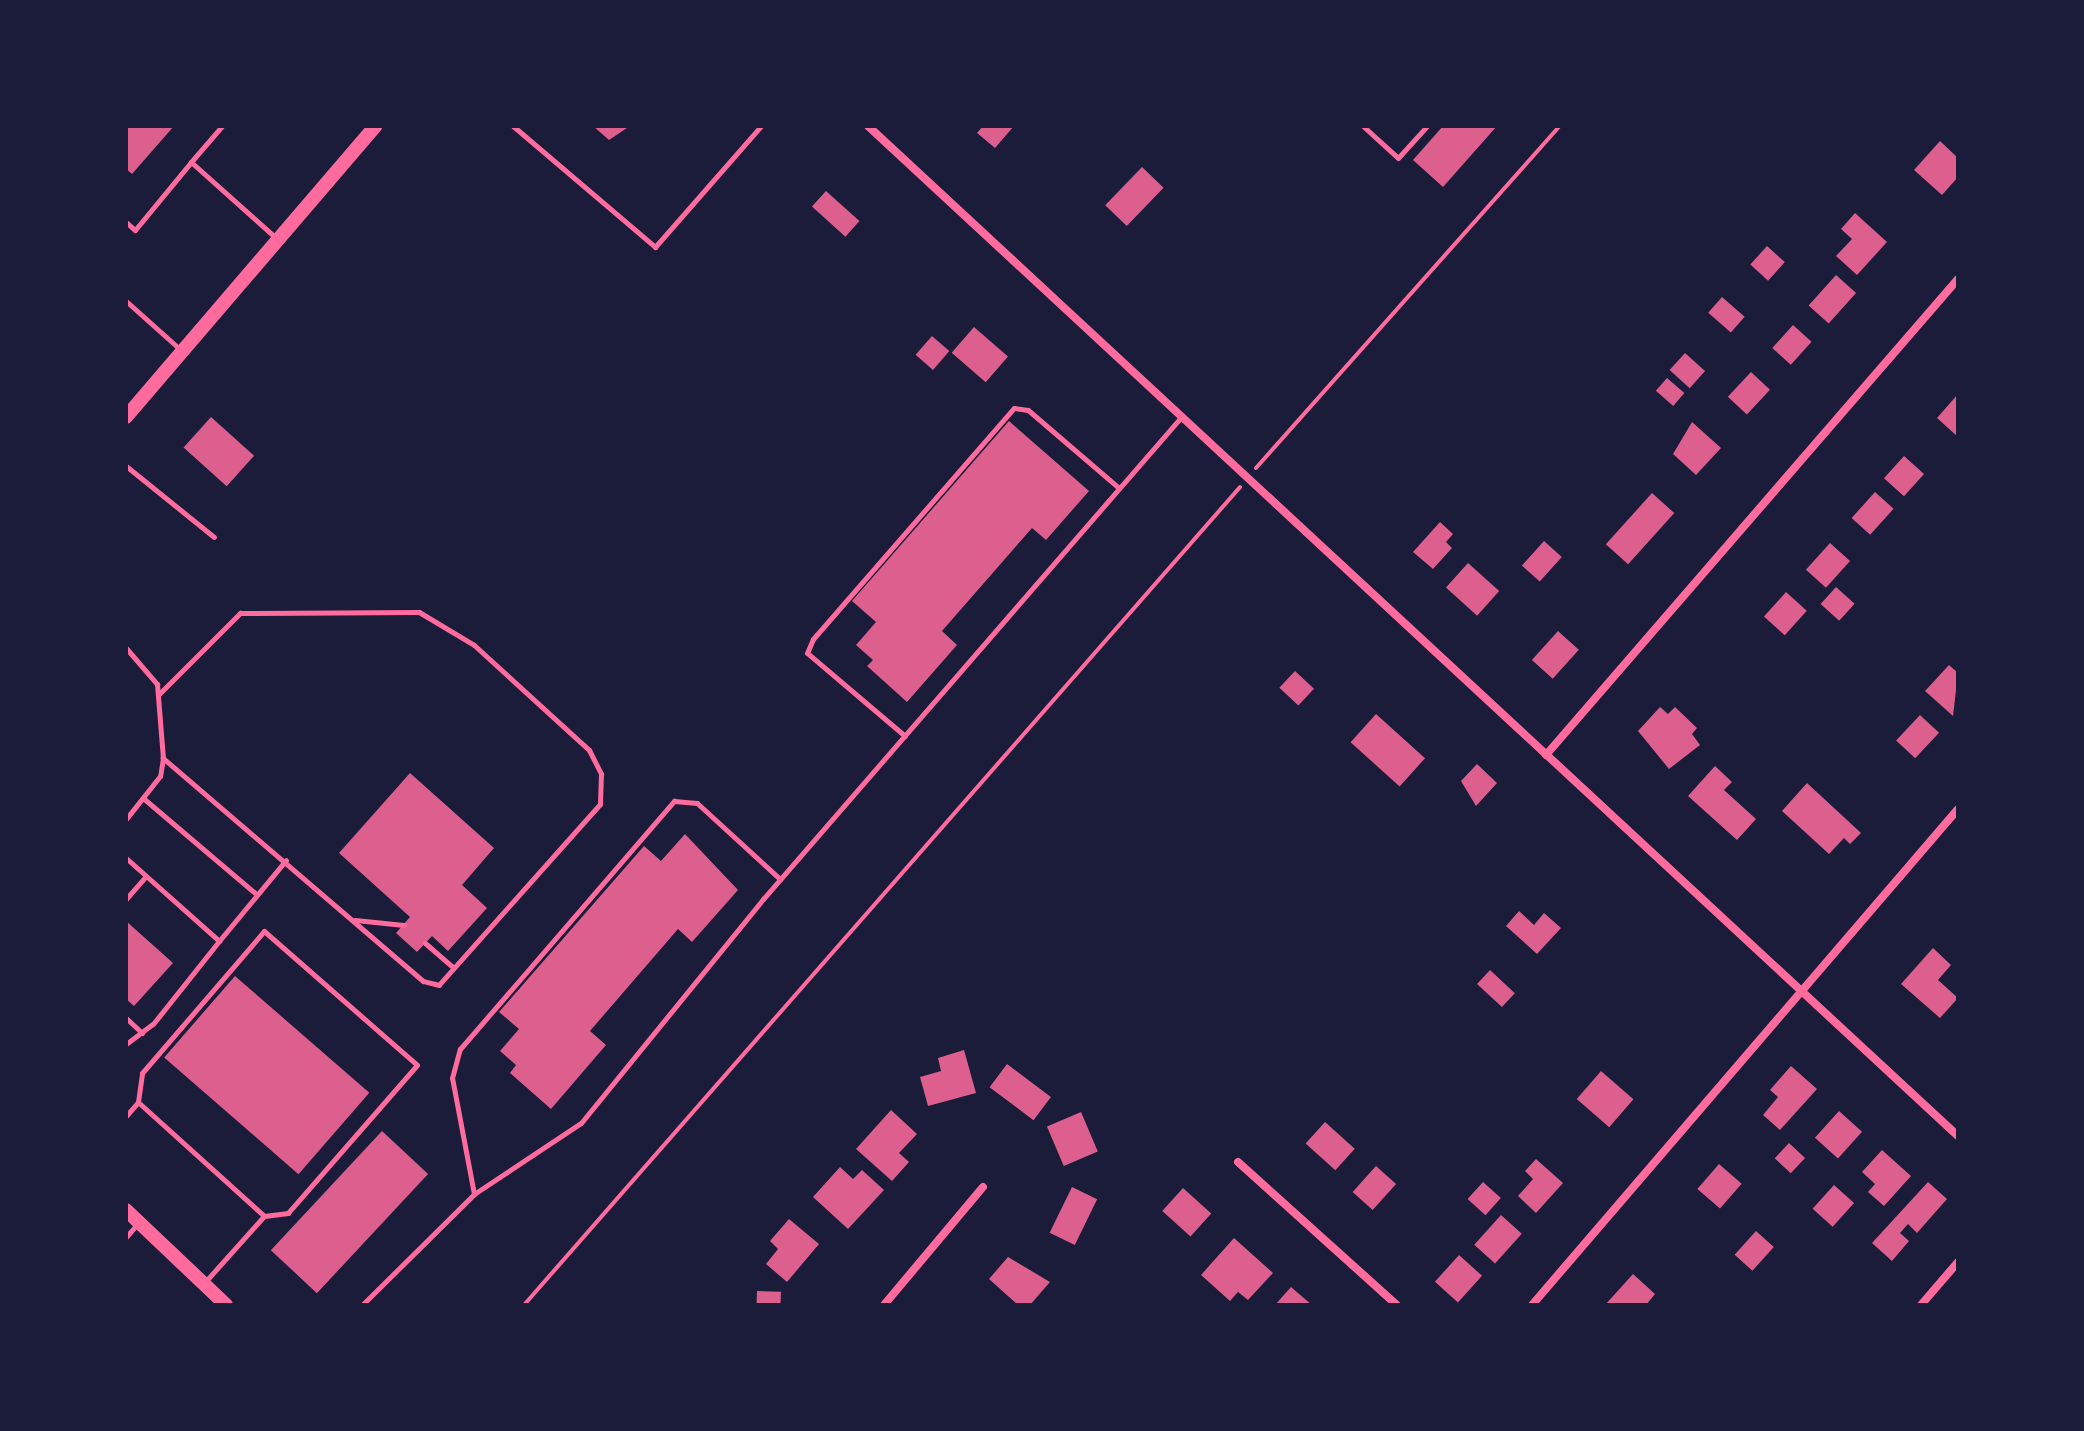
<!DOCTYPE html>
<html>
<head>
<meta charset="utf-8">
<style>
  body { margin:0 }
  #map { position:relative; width:2084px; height:1431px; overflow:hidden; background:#1b1b3a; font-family:"IBM Plex Sans",sans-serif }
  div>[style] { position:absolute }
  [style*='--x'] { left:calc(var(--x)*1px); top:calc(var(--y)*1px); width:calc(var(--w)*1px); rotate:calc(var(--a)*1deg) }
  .building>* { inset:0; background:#dd5f8e; transform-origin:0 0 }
  .path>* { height:4px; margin:-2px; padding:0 2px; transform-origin:2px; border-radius:2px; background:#ff6b9d }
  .service>* { height:5px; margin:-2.5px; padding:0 2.5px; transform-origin:2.5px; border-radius:2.5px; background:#ff6b9d }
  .minor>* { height:8px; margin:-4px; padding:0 4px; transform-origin:4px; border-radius:4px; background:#ff6b9d }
  .secondary>* { height:14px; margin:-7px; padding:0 7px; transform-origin:7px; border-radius:7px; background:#ff6b9d }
  .primary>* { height:14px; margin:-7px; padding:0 7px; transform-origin:7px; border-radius:7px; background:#ff6b9d }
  span { translate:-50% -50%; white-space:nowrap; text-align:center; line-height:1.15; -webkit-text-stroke:7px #1b1b3a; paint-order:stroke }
  .frame { position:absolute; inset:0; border:128px solid #1b1b3a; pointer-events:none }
</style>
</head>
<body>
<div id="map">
  <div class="building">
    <div style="clip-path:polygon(126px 126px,174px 126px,132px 174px,126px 169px)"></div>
    <div style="clip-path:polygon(593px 126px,630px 126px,609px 140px)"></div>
    <div style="clip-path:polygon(983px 126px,1014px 126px,995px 148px,977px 133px)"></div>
    <div style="clip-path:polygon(1443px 126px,1497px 126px,1443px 187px,1413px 160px)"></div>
    <div style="clip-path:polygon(1940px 141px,1958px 158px,1958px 177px,1942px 195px,1914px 170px)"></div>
    <div style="left:1142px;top:167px;width:30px;height:53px;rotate:44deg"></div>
    <div style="left:826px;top:191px;width:45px;height:21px;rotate:42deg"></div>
    <div style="clip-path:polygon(1855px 213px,1887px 242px,1857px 275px,1836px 256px,1852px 239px,1841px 229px)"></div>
    <div style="left:1767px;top:246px;width:24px;height:25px;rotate:42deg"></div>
    <div style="left:1836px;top:275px;width:27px;height:41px;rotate:42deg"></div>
    <div style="left:1722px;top:297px;width:30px;height:21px;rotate:41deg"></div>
    <div style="left:1793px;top:325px;width:25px;height:31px;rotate:42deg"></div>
    <div style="left:974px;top:327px;width:45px;height:34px;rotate:41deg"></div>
    <div style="left:932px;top:336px;width:23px;height:25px;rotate:41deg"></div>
    <div style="left:1685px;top:353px;width:27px;height:23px;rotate:42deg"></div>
    <div style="left:1751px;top:372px;width:26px;height:34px;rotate:43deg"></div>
    <div style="left:1667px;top:378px;width:23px;height:17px;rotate:41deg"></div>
    <div style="clip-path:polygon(1958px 394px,1958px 437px,1937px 418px)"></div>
    <div style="left:211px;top:417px;width:58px;height:41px;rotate:42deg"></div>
    <div style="clip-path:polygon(1009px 421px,1089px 491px,1046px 540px,1032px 528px,942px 631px,957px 645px,907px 702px,867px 666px,873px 660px,856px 645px,876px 622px,852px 601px)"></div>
    <div style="clip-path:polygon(1692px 422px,1721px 448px,1696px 475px,1673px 454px)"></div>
    <div style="left:1904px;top:456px;width:27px;height:30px;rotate:42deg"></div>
    <div style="left:1875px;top:492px;width:25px;height:35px;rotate:42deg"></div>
    <div style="left:1652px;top:493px;width:30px;height:69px;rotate:42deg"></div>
    <div style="clip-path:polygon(1440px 522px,1453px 534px,1446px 542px,1452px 548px,1433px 569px,1413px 552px)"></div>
    <div style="left:1544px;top:541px;width:24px;height:33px;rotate:42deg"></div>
    <div style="left:1830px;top:543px;width:27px;height:36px;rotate:42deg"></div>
    <div style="left:1468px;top:563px;width:42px;height:33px;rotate:42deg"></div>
    <div style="left:1836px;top:587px;width:25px;height:23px;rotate:42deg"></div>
    <div style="left:1786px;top:592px;width:28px;height:33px;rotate:42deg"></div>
    <div style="left:1558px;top:631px;width:28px;height:39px;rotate:42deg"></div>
    <div style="clip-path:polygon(1949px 665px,1958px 673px,1953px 716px,1925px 691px)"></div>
    <div style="left:1295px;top:671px;width:26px;height:23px;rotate:43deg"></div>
    <div style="clip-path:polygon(1660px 707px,1668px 714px,1675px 707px,1697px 728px,1692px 734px,1700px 745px,1669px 769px,1638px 731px)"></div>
    <div style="left:1376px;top:714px;width:66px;height:38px;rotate:42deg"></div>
    <div style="left:1920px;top:715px;width:26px;height:35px;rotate:43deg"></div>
    <div style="clip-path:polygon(1477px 764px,1497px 783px,1476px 806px,1461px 781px)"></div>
    <div style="clip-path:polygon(1715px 766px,1732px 782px,1724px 790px,1756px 819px,1737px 840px,1688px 796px)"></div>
    <div style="clip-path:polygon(410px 773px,494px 848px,462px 885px,487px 908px,448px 951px,432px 936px,417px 952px,396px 933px,410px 917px,339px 853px)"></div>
    <div style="clip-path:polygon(1807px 783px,1861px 833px,1850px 844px,1844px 838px,1829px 854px,1782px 811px)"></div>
    <div style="clip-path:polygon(685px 834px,738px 890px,692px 942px,678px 929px,590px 1031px,606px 1045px,551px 1109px,510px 1073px,516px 1065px,500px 1051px,519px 1029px,499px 1012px,644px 846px,661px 861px)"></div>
    <div style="clip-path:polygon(1519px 911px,1534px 925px,1544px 913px,1561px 928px,1537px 954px,1506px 926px)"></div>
    <div style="clip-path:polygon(126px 921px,173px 963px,134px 1006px,126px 999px)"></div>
    <div style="clip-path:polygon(1933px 948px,1951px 965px,1938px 980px,1958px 998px,1940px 1018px,1901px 984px)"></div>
    <div style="left:1490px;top:970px;width:34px;height:19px;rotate:43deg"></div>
    <div style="left:235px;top:976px;width:178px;height:108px;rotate:41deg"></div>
    <div style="clip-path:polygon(964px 1050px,976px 1093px,928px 1106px,920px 1077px,941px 1071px,938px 1058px)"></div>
    <div style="left:1007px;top:1064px;width:55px;height:29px;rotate:37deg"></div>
    <div style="clip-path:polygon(1791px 1066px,1817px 1089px,1780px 1130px,1763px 1115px,1778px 1097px,1770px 1090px)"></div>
    <div style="left:1601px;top:1071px;width:43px;height:37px;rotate:41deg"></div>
    <div style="clip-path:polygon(891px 1110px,917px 1134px,899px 1153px,909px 1162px,892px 1181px,856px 1149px)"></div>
    <div style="left:1839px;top:1111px;width:31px;height:36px;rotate:42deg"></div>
    <div style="left:1081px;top:1112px;width:43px;height:37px;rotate:67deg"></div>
    <div style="left:1325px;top:1122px;width:40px;height:29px;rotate:42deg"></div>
    <div style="left:382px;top:1131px;width:63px;height:163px;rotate:43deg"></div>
    <div style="left:1789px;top:1143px;width:22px;height:21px;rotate:43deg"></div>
    <div style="clip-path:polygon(1882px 1150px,1911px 1176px,1884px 1206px,1868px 1192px,1875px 1184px,1862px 1172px)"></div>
    <div style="clip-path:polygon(1536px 1159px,1563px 1183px,1536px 1213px,1518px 1196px,1533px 1179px,1525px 1171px)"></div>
    <div style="left:1719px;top:1164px;width:30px;height:33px;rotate:41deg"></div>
    <div style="left:1376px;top:1166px;width:27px;height:35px;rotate:42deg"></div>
    <div style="clip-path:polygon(840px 1167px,853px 1179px,862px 1170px,884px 1190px,848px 1229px,813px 1197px)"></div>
    <div style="left:1483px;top:1182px;width:24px;height:23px;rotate:42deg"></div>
    <div style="clip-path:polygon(1928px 1182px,1947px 1199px,1917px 1233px,1908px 1224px,1900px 1233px,1909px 1241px,1892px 1261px,1872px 1243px)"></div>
    <div style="left:1834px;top:1185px;width:27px;height:32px;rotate:42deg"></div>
    <div style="left:1072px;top:1187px;width:28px;height:51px;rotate:26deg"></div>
    <div style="left:1183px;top:1188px;width:38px;height:31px;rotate:42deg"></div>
    <div style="left:1501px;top:1215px;width:28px;height:40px;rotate:42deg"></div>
    <div style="clip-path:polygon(789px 1219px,819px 1244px,787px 1282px,766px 1264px,778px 1249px,770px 1241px)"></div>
    <div style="left:1756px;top:1231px;width:24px;height:32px;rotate:42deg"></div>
    <div style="clip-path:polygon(1234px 1238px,1273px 1273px,1248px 1300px,1238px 1292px,1230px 1301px,1201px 1275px)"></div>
    <div style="left:1459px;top:1255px;width:31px;height:36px;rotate:42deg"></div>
    <div style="clip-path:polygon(1008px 1257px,1050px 1282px,1030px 1305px,1018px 1305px,989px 1279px)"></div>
    <div style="clip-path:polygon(1633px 1274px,1655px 1294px,1646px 1305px,1605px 1305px)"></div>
    <div style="clip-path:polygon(1291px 1287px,1312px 1305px,1275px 1305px)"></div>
    <div style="left:757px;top:1291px;width:24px;height:14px;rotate:2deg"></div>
  </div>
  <div class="path">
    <div style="--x:1256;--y:468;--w:458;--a:-48.4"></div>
    <div style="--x:524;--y:1305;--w:1087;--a:-48.8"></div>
  </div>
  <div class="service">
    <div style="--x:513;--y:126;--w:187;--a:40.4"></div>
    <div style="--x:655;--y:247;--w:161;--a:-48.8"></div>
    <div style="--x:1363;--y:126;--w:47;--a:42.4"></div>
    <div style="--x:1398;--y:158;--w:43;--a:-47.8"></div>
    <div style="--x:191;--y:162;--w:48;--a:-49.3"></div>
    <div style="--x:126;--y:222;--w:12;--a:42"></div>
    <div style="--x:135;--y:230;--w:88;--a:-50.5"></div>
    <div style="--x:191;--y:162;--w:115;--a:41.8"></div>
    <div style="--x:126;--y:301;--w:75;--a:41.8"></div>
    <div style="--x:126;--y:466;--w:113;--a:38.9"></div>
    <div style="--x:126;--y:648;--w:48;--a:49.3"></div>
    <div style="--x:157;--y:684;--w:74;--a:85.4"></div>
    <div style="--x:163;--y:758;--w:18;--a:99"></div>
    <div style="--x:160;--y:776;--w:55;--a:128.3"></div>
    <div style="--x:159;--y:694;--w:115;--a:-45"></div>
    <div style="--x:240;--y:613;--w:179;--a:-0.3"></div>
    <div style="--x:419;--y:612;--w:64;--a:31"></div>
    <div style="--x:474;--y:645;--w:156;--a:42.4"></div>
    <div style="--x:589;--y:750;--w:27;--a:63"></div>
    <div style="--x:601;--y:774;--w:30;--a:92"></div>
    <div style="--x:600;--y:804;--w:242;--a:131.7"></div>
    <div style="--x:439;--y:985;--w:16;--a:-166"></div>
    <div style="--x:423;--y:981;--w:343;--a:-139.4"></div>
    <div style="--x:905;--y:736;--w:128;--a:-139.7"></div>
    <div style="--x:807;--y:653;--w:15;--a:-67"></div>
    <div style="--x:813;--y:639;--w:306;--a:-49"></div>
    <div style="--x:1014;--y:408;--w:14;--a:8"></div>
    <div style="--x:1028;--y:410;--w:120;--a:40.6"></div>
    <div style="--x:143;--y:798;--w:148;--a:40.3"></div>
    <div style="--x:126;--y:858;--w:125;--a:41.7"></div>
    <div style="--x:219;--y:941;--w:105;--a:-50.4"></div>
    <div style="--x:126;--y:899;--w:30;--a:-49"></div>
    <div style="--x:355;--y:920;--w:49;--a:5.8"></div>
    <div style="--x:425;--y:943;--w:38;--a:41"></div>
    <div style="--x:126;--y:1018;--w:22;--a:43"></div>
    <div style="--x:126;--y:1044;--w:34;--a:-37"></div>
    <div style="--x:153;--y:1024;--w:106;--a:-51.5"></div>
    <div style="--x:138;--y:1102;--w:29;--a:-82"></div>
    <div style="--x:142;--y:1073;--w:187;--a:-49.3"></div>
    <div style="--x:264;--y:931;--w:203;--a:41.2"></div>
    <div style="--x:417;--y:1065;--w:196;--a:131.1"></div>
    <div style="--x:288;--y:1213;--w:24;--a:173"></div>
    <div style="--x:126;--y:1116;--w:18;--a:-49"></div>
    <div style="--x:138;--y:1102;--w:170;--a:42.1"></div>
    <div style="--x:264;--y:1216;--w:90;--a:131.8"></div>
    <div style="--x:474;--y:1194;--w:118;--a:-100.7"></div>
    <div style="--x:452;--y:1078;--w:30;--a:-75"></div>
    <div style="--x:460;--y:1049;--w:328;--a:-49.2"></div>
    <div style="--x:674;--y:801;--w:23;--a:5"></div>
    <div style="--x:697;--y:803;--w:113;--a:42.5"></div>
    <div style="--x:126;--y:1237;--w:20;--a:-49"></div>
    <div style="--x:362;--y:1305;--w:158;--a:-44.7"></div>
    <div style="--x:474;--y:1194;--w:128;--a:-33.6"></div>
    <div style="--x:581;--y:1123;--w:289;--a:-50.9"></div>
    <div style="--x:763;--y:899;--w:639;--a:-49.06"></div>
  </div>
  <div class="minor">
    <div style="--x:868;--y:126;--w:1486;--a:42.82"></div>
    <div style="--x:1546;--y:755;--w:630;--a:-49.12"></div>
    <div style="--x:1238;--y:1162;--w:214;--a:42"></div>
    <div style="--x:884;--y:1305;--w:154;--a:-50"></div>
    <div style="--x:1532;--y:1305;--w:654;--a:-49.34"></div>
    <div style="--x:1921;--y:1305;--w:57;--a:-49.3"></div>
  </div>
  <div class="secondary">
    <div style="--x:126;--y:1210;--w:138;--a:43.5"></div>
  </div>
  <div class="primary">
    <div style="--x:126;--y:417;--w:383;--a:-49.4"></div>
  </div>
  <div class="frame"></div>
</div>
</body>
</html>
